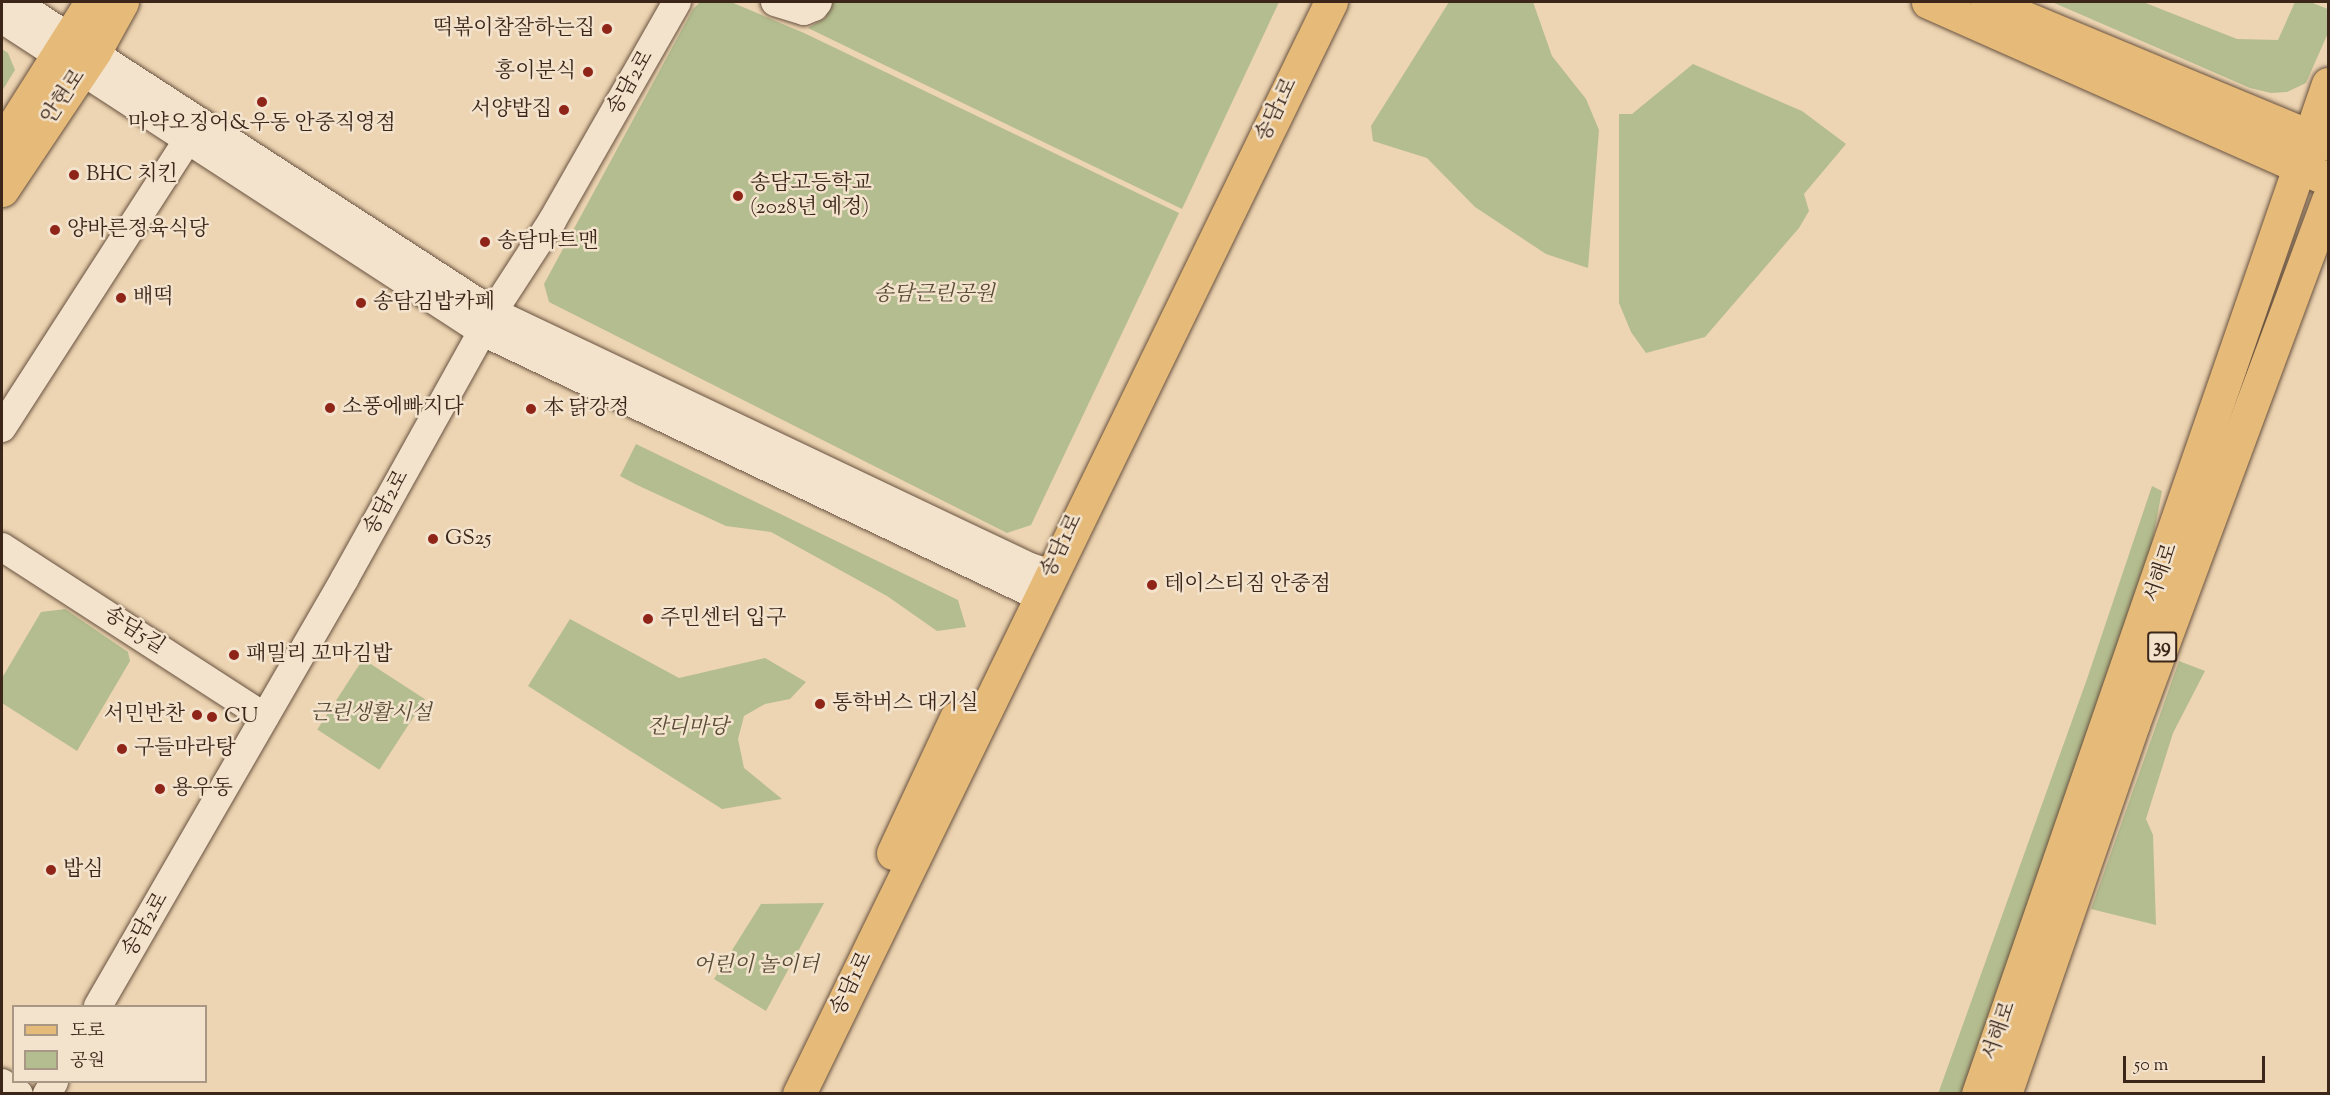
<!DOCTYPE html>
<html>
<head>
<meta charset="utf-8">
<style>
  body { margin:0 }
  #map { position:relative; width:2330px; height:1095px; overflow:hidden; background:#edd4b2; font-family:"Sorts Mill Goudy","Noto Serif KR",serif }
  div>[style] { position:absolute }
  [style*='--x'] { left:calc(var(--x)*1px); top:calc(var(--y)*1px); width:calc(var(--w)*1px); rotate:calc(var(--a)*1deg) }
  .green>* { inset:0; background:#b4bd8f; transform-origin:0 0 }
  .roads { filter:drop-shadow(0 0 2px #68523f) drop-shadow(0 0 2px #68523f) }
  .minor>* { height:28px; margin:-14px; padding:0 14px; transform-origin:14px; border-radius:14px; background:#f3e3cd }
  .major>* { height:33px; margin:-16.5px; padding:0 16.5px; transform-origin:16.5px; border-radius:16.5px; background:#e6ba79 }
  .dots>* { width:16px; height:16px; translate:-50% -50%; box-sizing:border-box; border:3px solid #f3e3cd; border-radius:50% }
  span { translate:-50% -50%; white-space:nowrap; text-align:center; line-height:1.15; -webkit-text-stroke:5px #f3e3cd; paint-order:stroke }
  .shield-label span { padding:2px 4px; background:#f3e3cd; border:2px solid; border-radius:4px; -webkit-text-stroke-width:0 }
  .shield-label { font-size:20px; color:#3b2619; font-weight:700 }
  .poi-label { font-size:21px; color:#3b2619 }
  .right { translate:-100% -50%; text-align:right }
  .left { translate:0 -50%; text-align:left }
  .street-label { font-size:21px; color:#3b2619 }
  .park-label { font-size:21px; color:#594c36; font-style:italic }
  .frame { position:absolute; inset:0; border:3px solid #3b2619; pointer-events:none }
  .legend { position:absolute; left:12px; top:1005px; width:195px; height:78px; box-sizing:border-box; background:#f3e3cd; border:2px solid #a99785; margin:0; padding:8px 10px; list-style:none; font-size:18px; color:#3b2619 }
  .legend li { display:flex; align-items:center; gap:12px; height:30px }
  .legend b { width:30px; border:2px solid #a99785 }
  .scale { position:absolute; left:2123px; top:1056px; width:142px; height:27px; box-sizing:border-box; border:3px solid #3b2619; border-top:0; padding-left:8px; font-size:18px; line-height:21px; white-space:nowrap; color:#3b2619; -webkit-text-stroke:4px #f3e3cd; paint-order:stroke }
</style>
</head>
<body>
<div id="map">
  <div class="green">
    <div style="clip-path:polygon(700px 2px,731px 2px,804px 33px,1179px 213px,1031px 525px,1007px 533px,549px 302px,544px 284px,693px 9px)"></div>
    <div style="clip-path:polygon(833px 2px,1279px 2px,1182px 209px,808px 28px,825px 18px)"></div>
    <div style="clip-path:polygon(1449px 2px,1533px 2px,1552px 56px,1586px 99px,1599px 130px,1588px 268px,1546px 254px,1475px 207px,1427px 158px,1373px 141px,1371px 126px)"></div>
    <div style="clip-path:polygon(2052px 2px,2143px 2px,2237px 39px,2278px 40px,2295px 2px,2310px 2px,2328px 9px,2328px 33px,2306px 83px,2287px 92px,2271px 93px,2250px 88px)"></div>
    <div style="clip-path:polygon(2px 49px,8px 53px,15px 70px,2px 91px)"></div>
    <div style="clip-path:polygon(1693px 64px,1802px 111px,1846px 144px,1804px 194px,1809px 211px,1799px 228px,1705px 337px,1646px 353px,1631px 332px,1619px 303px,1619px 114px,1632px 114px)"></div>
    <div style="clip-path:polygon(636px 444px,958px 600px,966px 627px,937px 631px,887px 596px,771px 532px,726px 526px,637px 485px,620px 476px)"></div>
    <div style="clip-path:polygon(2152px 486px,2162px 491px,2142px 595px,1964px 1093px,1938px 1094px,2087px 679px)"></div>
    <div style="clip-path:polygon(65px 609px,128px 652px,130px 661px,77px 751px,2px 703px,2px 678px,41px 612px)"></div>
    <div style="clip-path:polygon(570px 619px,679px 678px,765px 658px,806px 682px,790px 699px,765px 704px,744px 716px,738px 739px,744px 768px,782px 799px,722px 809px,528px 686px)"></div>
    <div style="left:363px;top:659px;width:74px;height:84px;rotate:33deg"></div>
    <div style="clip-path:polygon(2179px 661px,2205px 671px,2173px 733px,2146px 819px,2153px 835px,2156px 925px,2091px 909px)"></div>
    <div style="clip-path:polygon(824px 903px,766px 1011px,714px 979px,761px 904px)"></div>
  </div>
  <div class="roads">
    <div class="minor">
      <div style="--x:15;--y:2;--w:570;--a:32.96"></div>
      <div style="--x:493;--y:312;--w:594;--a:25.4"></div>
      <div style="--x:1030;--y:567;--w:20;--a:18"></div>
      <div style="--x:775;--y:2;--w:30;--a:17"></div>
      <div style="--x:804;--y:11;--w:11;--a:-22"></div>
      <div style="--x:814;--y:7;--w:6;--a:-51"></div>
      <div style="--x:2;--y:19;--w:574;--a:33.05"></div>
      <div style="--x:483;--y:332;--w:615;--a:25.44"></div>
      <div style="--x:2;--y:428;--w:345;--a:-57.2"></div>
      <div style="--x:2;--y:547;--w:313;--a:32.9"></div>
      <div style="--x:98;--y:1006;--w:494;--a:-60"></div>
      <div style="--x:345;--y:578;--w:304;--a:-60.9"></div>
      <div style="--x:493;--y:312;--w:108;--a:-57"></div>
      <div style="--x:552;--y:221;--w:252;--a:-60.3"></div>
      <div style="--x:2;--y:1083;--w:20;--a:33"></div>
      <div style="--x:47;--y:1094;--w:14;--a:-60"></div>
    </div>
    <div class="major">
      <div style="--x:1928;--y:2;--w:437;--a:23.9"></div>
      <div style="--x:1987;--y:2;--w:369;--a:22.6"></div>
      <div style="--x:2;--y:143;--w:167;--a:-57.7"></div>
      <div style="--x:2;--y:190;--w:167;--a:-56.2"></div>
      <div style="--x:95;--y:51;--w:56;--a:-61.1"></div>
      <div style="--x:893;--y:853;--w:149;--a:-65"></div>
      <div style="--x:799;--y:1094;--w:1215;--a:-64.03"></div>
      <div style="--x:1978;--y:1094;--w:1069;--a:-70.89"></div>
      <div style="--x:2005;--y:1094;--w:392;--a:-70.9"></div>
      <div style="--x:2133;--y:724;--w:559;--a:-69.59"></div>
    </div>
  </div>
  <div class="dots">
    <div style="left:607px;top:29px;background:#8f2418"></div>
    <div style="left:588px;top:72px;background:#8f2418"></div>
    <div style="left:262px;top:102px;background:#8f2418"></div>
    <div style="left:564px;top:110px;background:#8f2418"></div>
    <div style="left:74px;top:175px;background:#8f2418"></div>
    <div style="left:738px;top:196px;background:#8f2418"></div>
    <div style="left:55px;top:230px;background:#8f2418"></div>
    <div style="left:485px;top:242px;background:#8f2418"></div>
    <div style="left:121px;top:298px;background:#8f2418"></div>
    <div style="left:361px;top:303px;background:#8f2418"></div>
    <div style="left:330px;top:408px;background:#8f2418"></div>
    <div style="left:531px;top:409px;background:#8f2418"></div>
    <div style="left:433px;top:539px;background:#8f2418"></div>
    <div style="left:1152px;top:585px;background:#8f2418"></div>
    <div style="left:648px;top:619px;background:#8f2418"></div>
    <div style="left:234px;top:655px;background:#8f2418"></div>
    <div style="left:820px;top:704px;background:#8f2418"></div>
    <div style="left:197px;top:715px;background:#8f2418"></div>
    <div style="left:212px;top:717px;background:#8f2418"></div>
    <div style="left:122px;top:749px;background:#8f2418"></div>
    <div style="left:160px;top:789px;background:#8f2418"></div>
    <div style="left:51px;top:870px;background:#8f2418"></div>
  </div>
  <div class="shield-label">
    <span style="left:2162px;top:647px">39</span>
  </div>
  <div class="poi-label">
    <span class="right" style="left:595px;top:29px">떡볶이참잘하는집</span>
    <span class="right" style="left:576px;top:72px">홍이분식</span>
    <span class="right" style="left:552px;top:110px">서양밥집</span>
    <span style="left:262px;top:124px">마약오징어&amp;우동 안중직영점</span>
    <span class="left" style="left:86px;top:175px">BHC 치킨</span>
    <span class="left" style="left:750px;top:196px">송담고등학교<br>(2028년 예정)</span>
    <span class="left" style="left:67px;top:230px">양바른정육식당</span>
    <span class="left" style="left:497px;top:242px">송담마트맨</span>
    <span class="left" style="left:133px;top:298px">배떡</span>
    <span class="left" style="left:373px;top:303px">송담김밥카페</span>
    <span class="left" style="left:342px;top:408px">소풍에빠지다</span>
    <span class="left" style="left:543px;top:409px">本 닭강정</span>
    <span class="left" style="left:445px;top:539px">GS25</span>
    <span class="left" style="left:1164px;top:585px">테이스티짐 안중점</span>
    <span class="left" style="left:660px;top:619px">주민센터 입구</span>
    <span class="left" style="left:246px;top:655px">패밀리 꼬마김밥</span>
    <span class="left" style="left:832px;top:704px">통학버스 대기실</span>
    <span class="right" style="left:185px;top:715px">서민반찬</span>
    <span class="left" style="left:224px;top:717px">CU</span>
    <span class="left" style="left:134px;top:749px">구들마라탕</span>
    <span class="left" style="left:172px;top:789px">용우동</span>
    <span class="left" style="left:63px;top:870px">밥심</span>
  </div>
  <div class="street-label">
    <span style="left:631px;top:83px;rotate:-60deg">송담2로</span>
    <span style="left:64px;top:97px;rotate:-56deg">안현로</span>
    <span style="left:1277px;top:110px;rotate:-64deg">송담1로</span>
    <span style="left:387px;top:503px;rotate:-61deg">송담2로</span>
    <span style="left:1062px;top:546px;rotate:-64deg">송담1로</span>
    <span style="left:2162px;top:573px;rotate:-71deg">서해로</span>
    <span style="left:134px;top:631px;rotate:33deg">송담5길</span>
    <span style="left:146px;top:925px;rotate:-60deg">송담2로</span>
    <span style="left:852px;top:984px;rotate:-64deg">송담1로</span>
    <span style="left:2000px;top:1031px;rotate:-71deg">서해로</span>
  </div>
  <div class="park-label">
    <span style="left:934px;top:295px">송담근린공원</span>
    <span style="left:371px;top:714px">근린생활시설</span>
    <span style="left:688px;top:728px">잔디마당</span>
    <span style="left:756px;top:966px">어린이 놀이터</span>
  </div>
  <div class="frame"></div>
  <ul class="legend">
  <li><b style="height:8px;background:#e6ba79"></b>도로</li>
  <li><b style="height:16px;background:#b4bd8f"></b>공원</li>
  </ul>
  <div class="scale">50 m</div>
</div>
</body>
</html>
